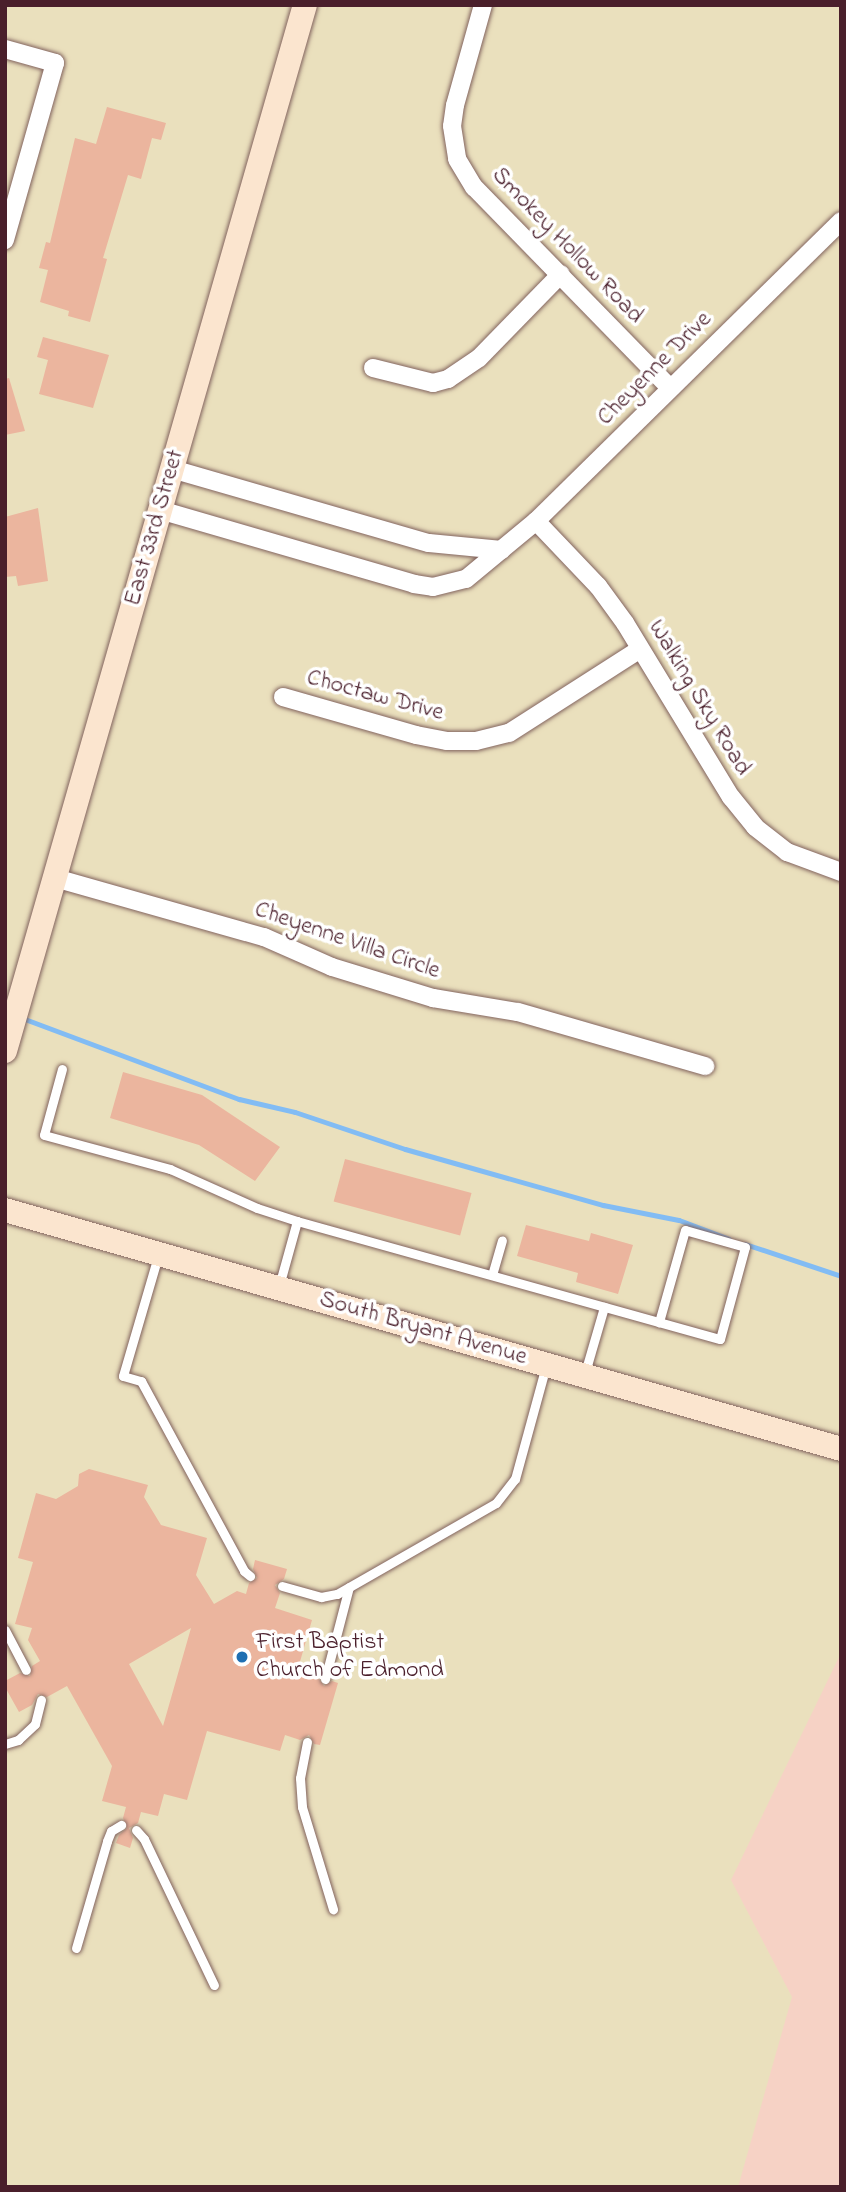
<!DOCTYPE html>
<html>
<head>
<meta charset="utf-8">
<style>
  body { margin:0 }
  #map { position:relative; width:846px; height:2192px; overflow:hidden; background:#eae0bd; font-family:"Indie Flower",sans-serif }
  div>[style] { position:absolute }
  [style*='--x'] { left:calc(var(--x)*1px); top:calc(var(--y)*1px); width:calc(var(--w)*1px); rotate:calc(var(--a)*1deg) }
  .built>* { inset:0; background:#f6d2c5 }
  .stream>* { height:5px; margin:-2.5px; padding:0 2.5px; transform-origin:2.5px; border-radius:2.5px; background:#82bcf4 }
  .building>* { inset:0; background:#ebb59e; transform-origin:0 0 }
  .roads { filter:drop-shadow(0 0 2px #82635e) drop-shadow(0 0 2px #82635e) }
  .lane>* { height:9px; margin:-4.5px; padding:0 4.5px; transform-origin:4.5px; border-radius:4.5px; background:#fff }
  .street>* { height:18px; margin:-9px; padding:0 9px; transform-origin:9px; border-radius:9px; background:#fff }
  .secondary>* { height:24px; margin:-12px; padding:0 12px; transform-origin:12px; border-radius:12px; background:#fbe5cf }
  .dots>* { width:19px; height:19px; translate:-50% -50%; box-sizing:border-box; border:4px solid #fff; border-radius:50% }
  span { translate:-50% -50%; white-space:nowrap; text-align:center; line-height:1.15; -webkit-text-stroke:7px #fff; paint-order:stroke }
  .street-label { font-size:24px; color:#4a1f2b }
  .poi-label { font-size:24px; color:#4a1f2b }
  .left { translate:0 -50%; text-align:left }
  .frame { position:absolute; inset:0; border:7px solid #4a1f2b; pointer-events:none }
</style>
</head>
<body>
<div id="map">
  <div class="built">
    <div style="clip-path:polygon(841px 1653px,841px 2187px,738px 2187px,792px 1997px,731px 1880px)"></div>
  </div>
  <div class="stream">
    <div style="--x:22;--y:1018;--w:232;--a:20.5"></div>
    <div style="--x:239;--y:1099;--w:57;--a:13.1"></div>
    <div style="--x:295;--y:1112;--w:116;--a:18.6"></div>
    <div style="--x:405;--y:1149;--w:206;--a:15.8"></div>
    <div style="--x:603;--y:1205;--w:77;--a:11.2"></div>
    <div style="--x:679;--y:1220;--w:53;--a:20.8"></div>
    <div style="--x:745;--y:1244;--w:101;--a:18.4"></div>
  </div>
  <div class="building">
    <div style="clip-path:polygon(107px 107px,166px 123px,161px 140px,152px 138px,141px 179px,128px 175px,103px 258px,107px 259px,90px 322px,68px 316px,69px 311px,40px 302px,48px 270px,39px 268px,46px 242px,50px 243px,75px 138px,96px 144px)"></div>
    <div style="clip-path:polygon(43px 337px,109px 355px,93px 408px,39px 394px,48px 360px,37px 357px)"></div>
    <div style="clip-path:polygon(9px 378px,25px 431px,5px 435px,5px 379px)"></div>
    <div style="clip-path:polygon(38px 508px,48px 581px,18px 586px,16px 576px,5px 577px,5px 517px)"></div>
    <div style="clip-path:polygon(123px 1072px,202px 1095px,280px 1147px,255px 1181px,199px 1145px,110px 1118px)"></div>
    <div style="left:345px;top:1159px;width:131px;height:44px;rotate:15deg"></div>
    <div style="clip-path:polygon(526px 1225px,589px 1241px,591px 1233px,633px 1245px,618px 1294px,576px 1282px,578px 1273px,517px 1256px)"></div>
    <div style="clip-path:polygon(evenodd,89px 1469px,148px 1485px,144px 1497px,161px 1525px,207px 1538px,196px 1575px,214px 1604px,237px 1591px,246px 1594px,249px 1583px,257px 1578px,253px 1569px,255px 1560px,287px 1569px,284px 1579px,275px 1585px,280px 1593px,275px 1608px,312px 1620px,297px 1672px,318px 1678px,324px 1686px,332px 1681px,338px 1683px,320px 1745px,314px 1744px,309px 1735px,300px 1740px,285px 1735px,280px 1751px,207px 1731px,187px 1800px,164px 1794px,158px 1816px,141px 1812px,138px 1823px,129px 1828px,133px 1838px,130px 1848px,116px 1843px,119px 1835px,127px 1828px,123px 1818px,126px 1807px,102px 1801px,112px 1766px,67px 1686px,47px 1697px,38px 1694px,32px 1705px,19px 1712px,5px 1687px,5px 1681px,20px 1673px,30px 1676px,32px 1666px,40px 1661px,28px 1640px,32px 1628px,15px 1624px,33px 1562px,18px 1558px,36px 1493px,56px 1499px,78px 1486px,79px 1474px,89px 1469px,191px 1628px,163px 1726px,129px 1664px,191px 1628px)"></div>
  </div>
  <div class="roads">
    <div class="lane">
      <div style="--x:62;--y:1069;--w:68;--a:105.3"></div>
      <div style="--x:44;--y:1135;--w:131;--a:15.1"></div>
      <div style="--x:170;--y:1169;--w:95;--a:24.1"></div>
      <div style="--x:257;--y:1208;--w:42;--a:18"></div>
      <div style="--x:297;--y:1221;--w:67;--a:105.5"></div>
      <div style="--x:297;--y:1221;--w:439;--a:15.6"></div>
      <div style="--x:720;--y:1339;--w:95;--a:-74.8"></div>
      <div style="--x:745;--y:1247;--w:62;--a:-164.2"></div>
      <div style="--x:685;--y:1230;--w:96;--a:105.8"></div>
      <div style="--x:158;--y:1256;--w:125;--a:106.3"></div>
      <div style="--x:123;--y:1376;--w:19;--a:16"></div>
      <div style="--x:141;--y:1381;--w:216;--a:61.5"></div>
      <div style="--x:244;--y:1571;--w:8;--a:40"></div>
      <div style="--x:492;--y:1275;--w:36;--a:-74"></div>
      <div style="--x:584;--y:1376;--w:72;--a:-73.8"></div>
      <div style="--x:282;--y:1586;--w:41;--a:15.8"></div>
      <div style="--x:321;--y:1597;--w:16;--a:-11"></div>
      <div style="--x:337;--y:1594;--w:183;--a:-29.8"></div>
      <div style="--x:496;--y:1503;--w:31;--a:-52"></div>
      <div style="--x:515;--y:1479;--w:117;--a:-74.7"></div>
      <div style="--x:5;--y:1630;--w:45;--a:62.3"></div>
      <div style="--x:325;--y:1679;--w:95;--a:-75.4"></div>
      <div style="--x:307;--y:1742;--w:37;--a:101"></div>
      <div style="--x:300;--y:1778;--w:29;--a:86"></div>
      <div style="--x:302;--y:1807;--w:107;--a:73.1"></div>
      <div style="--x:5;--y:1744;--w:14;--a:-17"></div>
      <div style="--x:18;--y:1740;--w:23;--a:-43"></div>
      <div style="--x:35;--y:1724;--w:25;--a:-76"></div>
      <div style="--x:136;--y:1830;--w:12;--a:48"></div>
      <div style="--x:144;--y:1839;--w:162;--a:64.4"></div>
      <div style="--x:76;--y:1948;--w:111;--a:-73.8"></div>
      <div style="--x:107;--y:1841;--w:11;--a:-68"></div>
      <div style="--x:111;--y:1831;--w:12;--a:-31"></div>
    </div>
    <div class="street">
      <div style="--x:483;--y:5;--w:104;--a:105.6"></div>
      <div style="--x:455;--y:105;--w:21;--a:98"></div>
      <div style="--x:452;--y:126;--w:33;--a:81"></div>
      <div style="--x:457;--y:159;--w:33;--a:59"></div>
      <div style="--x:474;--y:187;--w:279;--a:45.7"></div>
      <div style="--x:5;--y:49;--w:52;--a:15.6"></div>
      <div style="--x:55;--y:63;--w:184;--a:105.8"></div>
      <div style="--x:373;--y:368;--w:62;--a:14"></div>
      <div style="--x:433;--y:383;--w:16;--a:-15"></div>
      <div style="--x:448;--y:379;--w:37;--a:-34"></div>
      <div style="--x:479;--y:358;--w:117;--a:-45.7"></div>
      <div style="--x:172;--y:469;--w:267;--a:16.1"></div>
      <div style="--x:429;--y:543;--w:73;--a:5.5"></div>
      <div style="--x:160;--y:510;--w:265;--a:16.2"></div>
      <div style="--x:414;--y:584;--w:19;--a:9"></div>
      <div style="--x:433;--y:587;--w:34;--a:-14"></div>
      <div style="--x:466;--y:579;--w:91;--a:-39.6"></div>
      <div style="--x:536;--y:521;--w:428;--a:-44.5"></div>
      <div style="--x:536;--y:521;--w:90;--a:46.4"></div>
      <div style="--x:598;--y:586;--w:46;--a:53.9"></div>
      <div style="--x:625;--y:623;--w:204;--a:58.7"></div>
      <div style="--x:731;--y:797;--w:38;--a:51"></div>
      <div style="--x:755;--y:827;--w:41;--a:38"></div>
      <div style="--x:787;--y:852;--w:58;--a:20.3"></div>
      <div style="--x:283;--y:697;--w:138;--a:15.9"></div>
      <div style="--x:416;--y:735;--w:32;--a:11"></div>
      <div style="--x:447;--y:741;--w:29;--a:0"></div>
      <div style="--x:476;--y:741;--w:34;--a:-14"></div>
      <div style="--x:509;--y:733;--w:154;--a:-32.6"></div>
      <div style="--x:55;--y:878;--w:217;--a:15.8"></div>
      <div style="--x:264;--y:937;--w:74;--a:23.8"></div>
      <div style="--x:332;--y:967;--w:106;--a:17.1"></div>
      <div style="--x:433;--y:998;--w:86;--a:9.4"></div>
      <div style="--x:518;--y:1012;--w:195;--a:16.1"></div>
    </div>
    <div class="secondary">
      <div style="--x:5;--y:1051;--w:1088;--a:-74"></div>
      <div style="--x:5;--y:1210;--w:869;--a:15.95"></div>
    </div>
  </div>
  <div class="dots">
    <div style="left:242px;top:1657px;background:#1f6fb2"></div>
  </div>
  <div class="street-label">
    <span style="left:567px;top:246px;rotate:46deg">Smokey Hollow Road</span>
    <span style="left:655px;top:369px;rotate:-45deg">Cheyenne Drive</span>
    <span style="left:155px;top:528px;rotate:-74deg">East 33rd Street</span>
    <span style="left:375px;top:696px;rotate:15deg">Choctaw Drive</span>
    <span style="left:699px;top:698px;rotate:59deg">Walking Sky Road</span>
    <span style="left:347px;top:941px;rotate:19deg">Cheyenne Villa Circle</span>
    <span style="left:423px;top:1329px;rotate:16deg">South Bryant Avenue</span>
  </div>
  <div class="poi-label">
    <span class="left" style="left:256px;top:1657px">First Baptist<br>Church of Edmond</span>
  </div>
  <div class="frame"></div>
</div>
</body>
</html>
